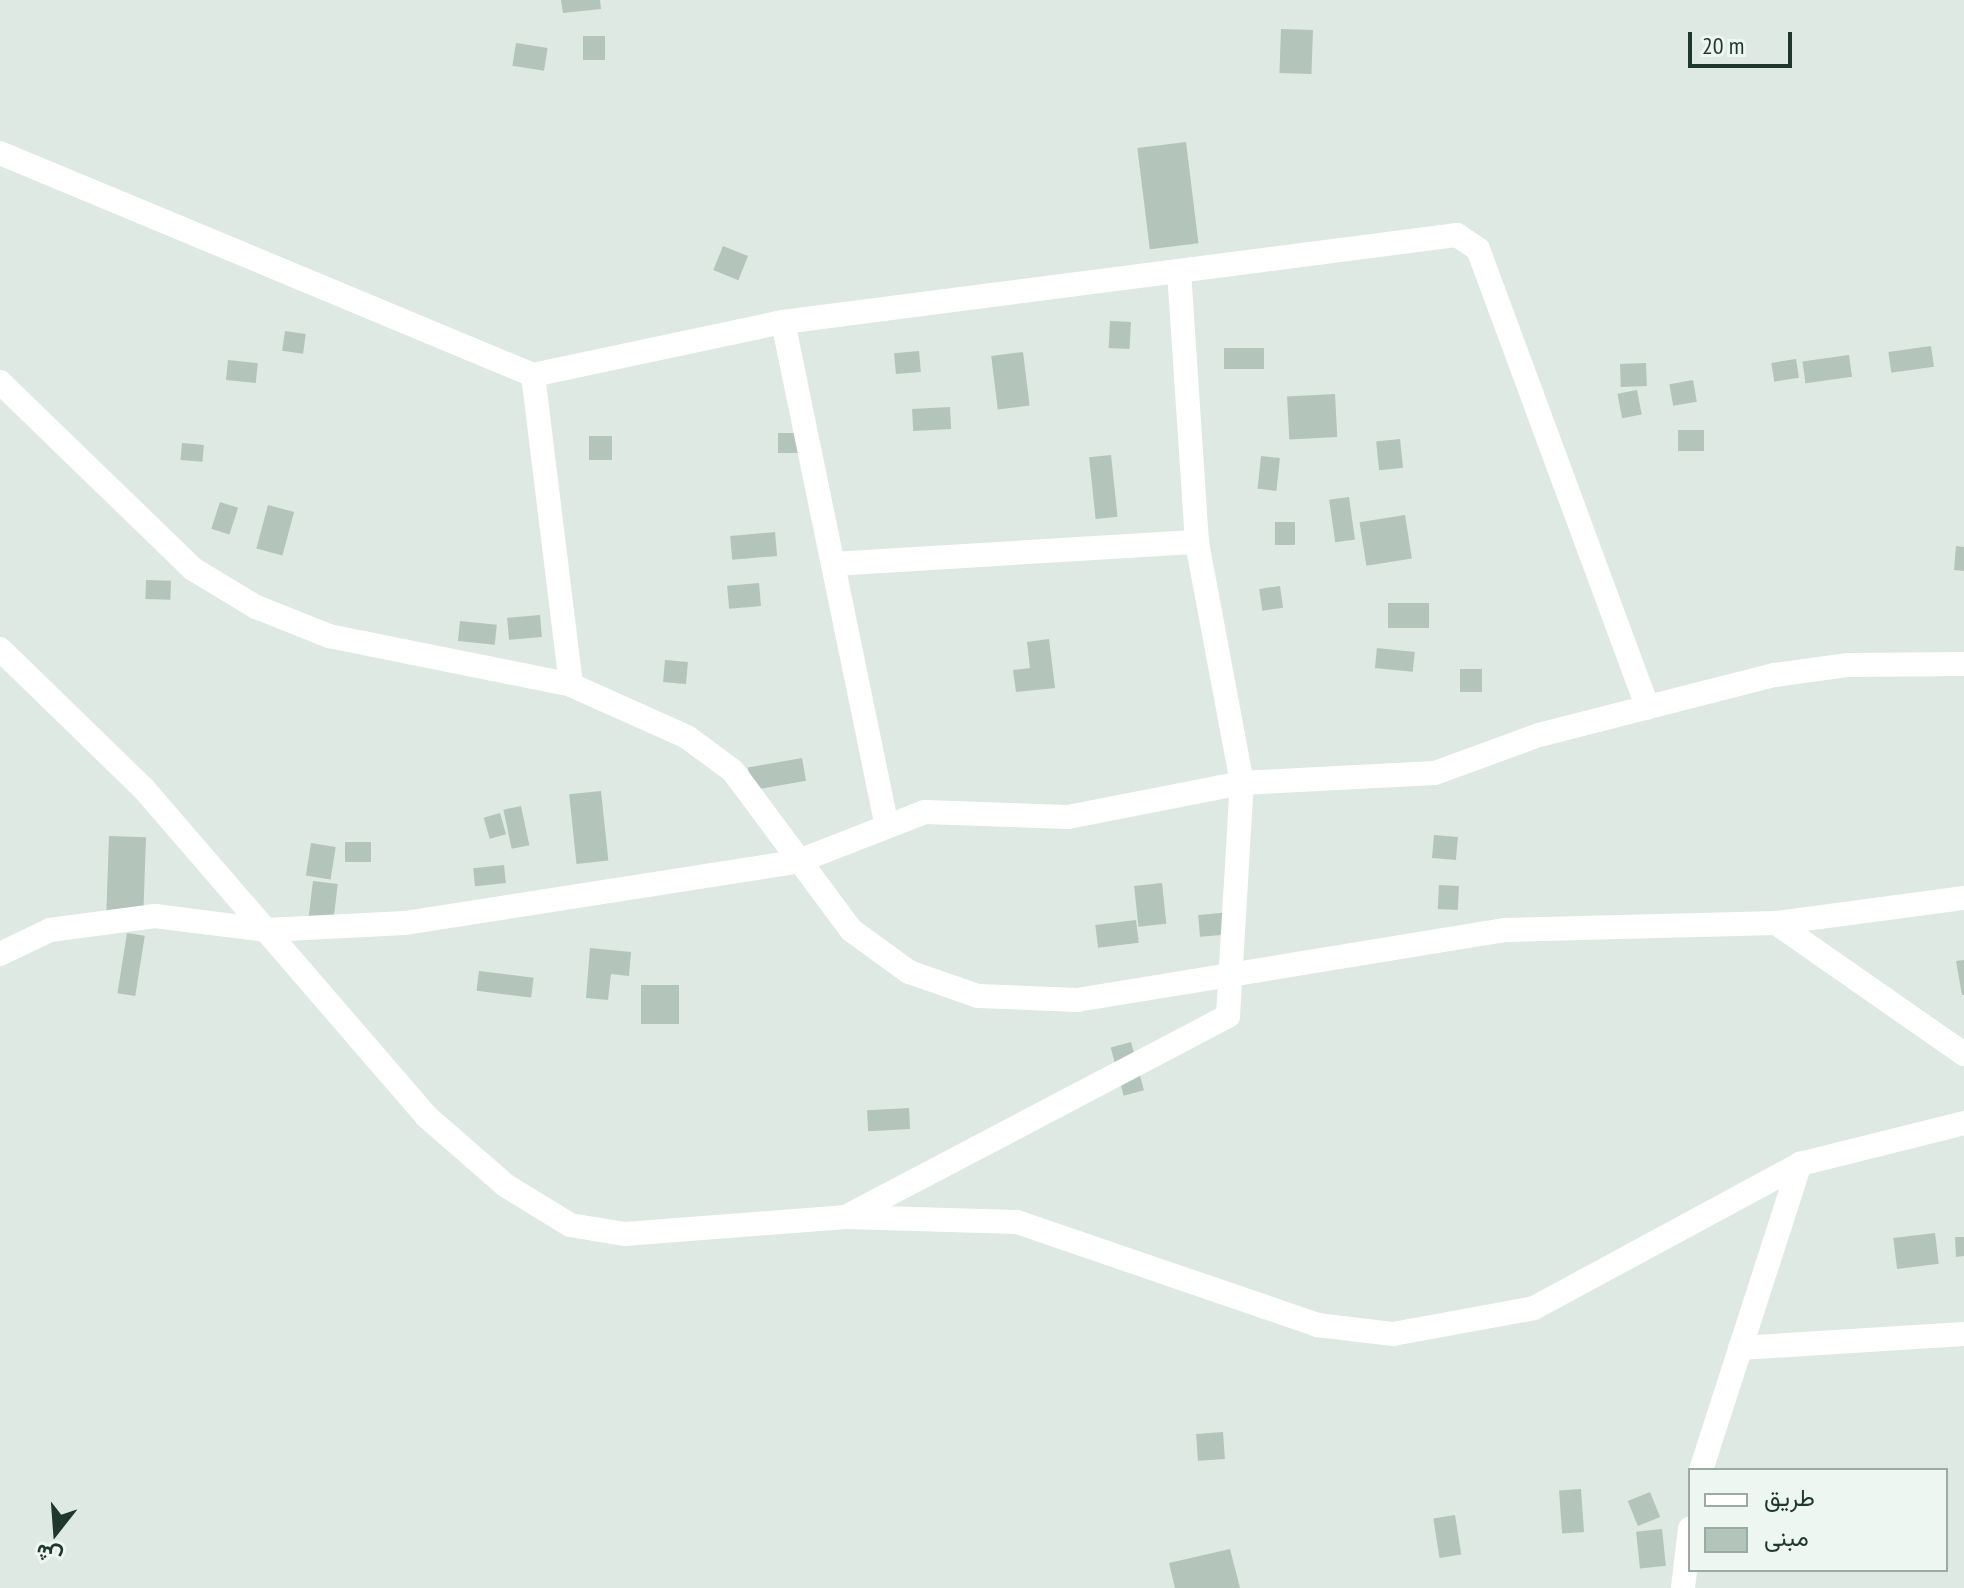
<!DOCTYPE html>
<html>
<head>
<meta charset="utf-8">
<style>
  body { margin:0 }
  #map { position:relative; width:1964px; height:1588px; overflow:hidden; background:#dde9e2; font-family:"PT Sans Narrow",Vazirmatn,sans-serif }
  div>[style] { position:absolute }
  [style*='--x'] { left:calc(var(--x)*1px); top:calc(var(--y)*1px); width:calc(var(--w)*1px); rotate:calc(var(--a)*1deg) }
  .building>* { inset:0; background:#b3c4bb; transform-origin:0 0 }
  .street>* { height:24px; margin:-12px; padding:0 12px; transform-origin:12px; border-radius:12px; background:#fff }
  span { translate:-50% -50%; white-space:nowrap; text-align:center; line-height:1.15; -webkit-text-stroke:6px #edf6f1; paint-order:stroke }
  .legend { position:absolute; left:1688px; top:1468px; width:260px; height:104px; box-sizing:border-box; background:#edf6f1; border:2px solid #9baaa3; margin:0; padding:10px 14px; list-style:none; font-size:24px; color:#1f382e }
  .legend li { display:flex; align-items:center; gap:16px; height:40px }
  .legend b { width:40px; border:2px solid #9baaa3 }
  .north { position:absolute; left:16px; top:1492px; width:80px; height:80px; -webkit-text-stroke:6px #edf6f1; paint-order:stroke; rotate:197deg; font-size:22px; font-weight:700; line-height:32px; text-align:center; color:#1f382e }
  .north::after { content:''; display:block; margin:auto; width:28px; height:36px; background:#1f382e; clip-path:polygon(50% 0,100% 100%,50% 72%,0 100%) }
  .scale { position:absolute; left:1688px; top:32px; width:104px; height:36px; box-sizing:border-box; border:4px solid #1f382e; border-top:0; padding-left:10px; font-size:24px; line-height:28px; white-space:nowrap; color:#1f382e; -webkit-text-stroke:6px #edf6f1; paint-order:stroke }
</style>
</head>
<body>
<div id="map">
  <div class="building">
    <div style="clip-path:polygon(561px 0,600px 0,601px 9px,563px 13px)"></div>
    <div style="left:1281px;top:29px;width:32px;height:44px;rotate:2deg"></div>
    <div style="left:583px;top:36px;width:22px;height:24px"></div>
    <div style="left:516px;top:43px;width:32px;height:23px;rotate:9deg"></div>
    <div style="left:1186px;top:142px;width:102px;height:49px;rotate:83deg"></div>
    <div style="left:723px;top:246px;width:27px;height:26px;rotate:22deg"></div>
    <div style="left:1110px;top:321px;width:21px;height:27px;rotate:3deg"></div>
    <div style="left:285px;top:331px;width:21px;height:20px;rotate:8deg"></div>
    <div style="left:1931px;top:346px;width:21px;height:43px;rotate:82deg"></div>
    <div style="left:1264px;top:348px;width:21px;height:40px;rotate:90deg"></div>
    <div style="left:919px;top:351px;width:21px;height:25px;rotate:85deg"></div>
    <div style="left:1023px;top:352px;width:54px;height:32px;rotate:83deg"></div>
    <div style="left:1849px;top:355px;width:22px;height:47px;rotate:82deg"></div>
    <div style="left:1796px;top:359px;width:19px;height:25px;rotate:81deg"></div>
    <div style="left:228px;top:360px;width:30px;height:20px;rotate:6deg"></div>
    <div style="left:1646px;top:363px;width:23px;height:26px;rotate:88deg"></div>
    <div style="left:1693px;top:380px;width:22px;height:24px;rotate:80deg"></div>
    <div style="left:1637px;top:390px;width:25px;height:20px;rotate:79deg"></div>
    <div style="left:1335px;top:394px;width:43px;height:48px;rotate:87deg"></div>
    <div style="left:950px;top:407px;width:22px;height:38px;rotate:87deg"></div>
    <div style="left:1704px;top:430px;width:21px;height:26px;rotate:90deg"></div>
    <div style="left:778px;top:433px;width:24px;height:20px"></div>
    <div style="left:589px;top:436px;width:23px;height:24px"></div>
    <div style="left:1400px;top:439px;width:29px;height:24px;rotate:84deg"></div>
    <div style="left:182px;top:443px;width:22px;height:17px;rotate:5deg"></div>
    <div style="left:1111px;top:455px;width:62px;height:22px;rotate:84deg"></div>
    <div style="left:1261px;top:456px;width:19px;height:33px;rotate:6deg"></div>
    <div style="left:1349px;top:497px;width:43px;height:20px;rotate:82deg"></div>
    <div style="left:220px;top:502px;width:19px;height:28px;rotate:18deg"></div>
    <div style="left:268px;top:505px;width:27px;height:45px;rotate:15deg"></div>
    <div style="left:1405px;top:515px;width:44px;height:46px;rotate:81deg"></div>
    <div style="left:1275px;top:522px;width:20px;height:23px"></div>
    <div style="left:775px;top:532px;width:24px;height:45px;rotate:85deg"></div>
    <div style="clip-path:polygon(1956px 546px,1964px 547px,1964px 571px,1954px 570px)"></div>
    <div style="left:146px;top:580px;width:25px;height:19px;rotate:2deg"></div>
    <div style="left:759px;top:583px;width:23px;height:32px;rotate:85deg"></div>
    <div style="left:1280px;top:586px;width:22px;height:21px;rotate:82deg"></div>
    <div style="left:1429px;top:603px;width:25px;height:41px;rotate:90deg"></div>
    <div style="left:540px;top:615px;width:22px;height:33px;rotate:85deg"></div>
    <div style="left:460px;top:621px;width:37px;height:20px;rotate:6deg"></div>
    <div style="clip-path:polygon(1049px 639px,1055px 688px,1016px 692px,1013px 670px,1030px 668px,1027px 642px)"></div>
    <div style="left:1377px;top:648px;width:38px;height:20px;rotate:6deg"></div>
    <div style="left:665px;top:660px;width:23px;height:22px;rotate:5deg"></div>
    <div style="left:1482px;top:669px;width:23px;height:22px;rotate:90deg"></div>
    <div style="left:802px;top:758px;width:23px;height:55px;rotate:80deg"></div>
    <div style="left:601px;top:791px;width:70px;height:32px;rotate:84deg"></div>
    <div style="left:521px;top:806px;width:40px;height:18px;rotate:78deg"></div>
    <div style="left:500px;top:813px;width:22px;height:17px;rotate:74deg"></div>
    <div style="left:1434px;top:835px;width:24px;height:23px;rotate:5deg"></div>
    <div style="left:109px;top:836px;width:37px;height:78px;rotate:2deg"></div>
    <div style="left:345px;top:842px;width:26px;height:20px"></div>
    <div style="left:311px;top:843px;width:25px;height:33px;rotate:9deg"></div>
    <div style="left:504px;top:865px;width:18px;height:31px;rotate:84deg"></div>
    <div style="left:313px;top:881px;width:25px;height:38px;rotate:7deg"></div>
    <div style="left:1162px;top:883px;width:41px;height:28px;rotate:84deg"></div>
    <div style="left:1439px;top:885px;width:20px;height:24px;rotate:3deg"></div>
    <div style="left:1243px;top:911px;width:22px;height:45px;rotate:85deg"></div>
    <div style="left:1136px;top:920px;width:23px;height:41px;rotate:83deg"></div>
    <div style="left:127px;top:933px;width:18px;height:61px;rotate:9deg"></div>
    <div style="clip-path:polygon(590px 948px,631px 952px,629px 976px,611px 974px,608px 1000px,586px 998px)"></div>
    <div style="clip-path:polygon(1964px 960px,1964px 995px,1962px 995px,1956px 961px)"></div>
    <div style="left:479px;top:971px;width:55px;height:20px;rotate:7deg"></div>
    <div style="left:641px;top:985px;width:38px;height:39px"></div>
    <div style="left:1131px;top:1042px;width:50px;height:21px;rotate:75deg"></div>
    <div style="left:909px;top:1108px;width:21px;height:42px;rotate:87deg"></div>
    <div style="left:1935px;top:1233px;width:31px;height:42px;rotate:83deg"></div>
    <div style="clip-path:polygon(1955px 1237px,1964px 1237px,1964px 1256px,1956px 1257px)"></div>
    <div style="left:1223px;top:1432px;width:27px;height:27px;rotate:86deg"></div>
    <div style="left:1581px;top:1489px;width:43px;height:22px;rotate:86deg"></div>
    <div style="left:1650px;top:1492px;width:27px;height:24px;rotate:68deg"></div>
    <div style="left:1455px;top:1515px;width:40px;height:22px;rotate:81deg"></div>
    <div style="left:1662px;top:1529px;width:37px;height:26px;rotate:84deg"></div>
    <div style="clip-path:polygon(1230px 1549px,1240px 1588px,1175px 1588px,1169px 1563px)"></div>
  </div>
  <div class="street">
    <div style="--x:0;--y:153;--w:577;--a:22.61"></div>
    <div style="--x:533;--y:375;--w:256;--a:-12"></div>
    <div style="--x:783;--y:322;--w:680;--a:-7.36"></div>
    <div style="--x:1457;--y:235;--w:25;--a:34"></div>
    <div style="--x:1478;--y:249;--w:489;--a:69.7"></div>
    <div style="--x:783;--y:322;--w:510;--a:78.36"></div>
    <div style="--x:533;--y:375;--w:312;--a:83"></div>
    <div style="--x:0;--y:382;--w:269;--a:44.1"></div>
    <div style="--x:193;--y:569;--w:74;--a:31.1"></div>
    <div style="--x:256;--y:607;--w:79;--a:21.7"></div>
    <div style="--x:329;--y:636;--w:247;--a:11.4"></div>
    <div style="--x:571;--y:685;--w:127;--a:24.1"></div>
    <div style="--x:687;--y:737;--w:57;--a:36.5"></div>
    <div style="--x:733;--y:771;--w:198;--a:53.4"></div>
    <div style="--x:851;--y:930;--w:72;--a:35.9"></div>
    <div style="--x:909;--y:972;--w:73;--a:19.2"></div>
    <div style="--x:978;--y:996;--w:99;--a:2.3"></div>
    <div style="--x:1077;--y:1000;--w:434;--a:-9.3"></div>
    <div style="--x:1505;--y:930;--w:271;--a:-1.5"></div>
    <div style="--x:1776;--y:923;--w:190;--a:-7.6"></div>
    <div style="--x:833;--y:564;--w:365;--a:-3.5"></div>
    <div style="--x:0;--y:649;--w:201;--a:44.2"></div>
    <div style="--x:144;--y:789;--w:432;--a:49.2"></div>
    <div style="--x:426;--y:1116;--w:105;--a:41.1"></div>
    <div style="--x:505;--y:1185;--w:76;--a:31.6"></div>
    <div style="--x:570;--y:1225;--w:56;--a:9.3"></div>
    <div style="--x:625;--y:1234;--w:222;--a:-4.4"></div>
    <div style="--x:846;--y:1217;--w:171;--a:1.7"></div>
    <div style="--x:1017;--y:1222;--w:317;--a:18.9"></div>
    <div style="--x:1317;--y:1325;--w:77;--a:6.8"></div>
    <div style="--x:1393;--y:1334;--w:143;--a:-10.4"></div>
    <div style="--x:1534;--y:1308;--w:302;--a:-28.4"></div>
    <div style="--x:1800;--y:1164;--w:169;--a:-14"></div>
    <div style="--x:1776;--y:923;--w:229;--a:34.9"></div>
    <div style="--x:0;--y:954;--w:55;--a:-25.6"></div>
    <div style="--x:50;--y:930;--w:106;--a:-7.6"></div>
    <div style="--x:155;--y:916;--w:112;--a:7.2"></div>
    <div style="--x:266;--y:930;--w:139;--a:-2.9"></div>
    <div style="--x:405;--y:923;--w:399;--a:-8.9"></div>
    <div style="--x:799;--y:861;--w:135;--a:-21.3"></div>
    <div style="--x:925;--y:812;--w:143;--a:2"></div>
    <div style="--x:1068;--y:817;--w:177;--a:-11.1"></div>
    <div style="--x:1242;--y:783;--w:193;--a:-3"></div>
    <div style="--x:1435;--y:773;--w:111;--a:-20.1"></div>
    <div style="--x:1539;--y:735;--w:244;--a:-14.3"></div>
    <div style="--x:1775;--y:675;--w:74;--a:-7.8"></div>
    <div style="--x:1848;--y:665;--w:116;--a:-0.5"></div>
    <div style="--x:851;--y:1214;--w:426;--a:-27.7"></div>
    <div style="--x:1228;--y:1016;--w:233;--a:-86.6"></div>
    <div style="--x:1242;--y:783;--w:245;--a:-100.6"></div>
    <div style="--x:1197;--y:542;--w:270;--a:-93.8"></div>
    <div style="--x:1740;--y:1348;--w:224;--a:-3.6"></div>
    <div style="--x:1701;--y:1470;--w:322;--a:-72.1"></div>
    <div style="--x:1683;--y:1588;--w:60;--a:-83.3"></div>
  </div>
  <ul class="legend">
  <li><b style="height:10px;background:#fff"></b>طريق</li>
  <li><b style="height:22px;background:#b3c4bb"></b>مبنى</li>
  </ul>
  <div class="north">ش</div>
  <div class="scale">20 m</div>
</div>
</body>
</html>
